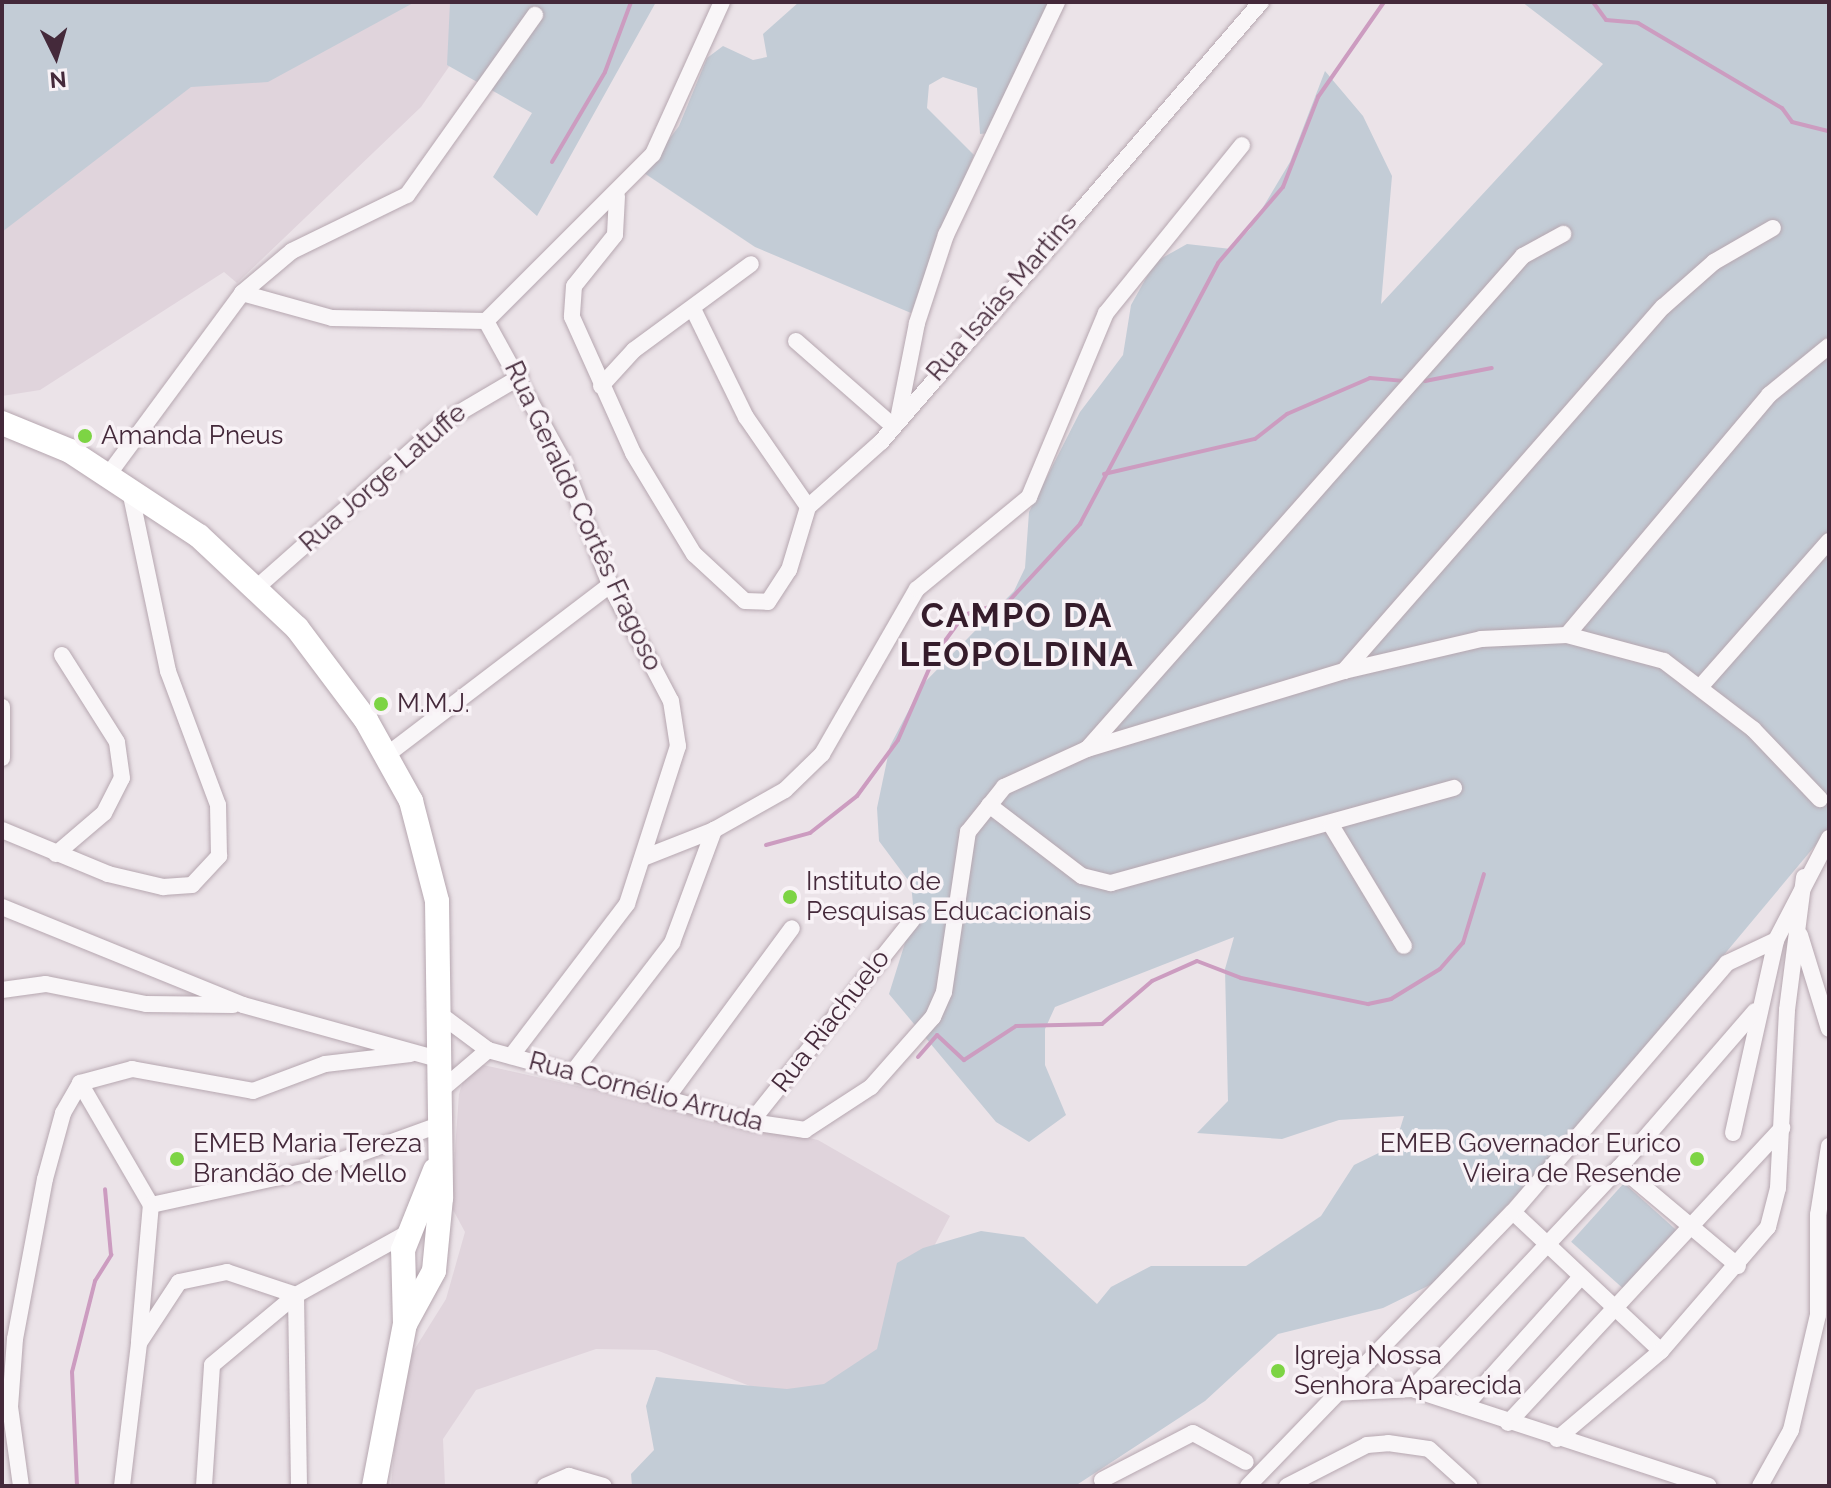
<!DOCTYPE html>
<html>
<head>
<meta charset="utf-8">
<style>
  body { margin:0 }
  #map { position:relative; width:1831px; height:1488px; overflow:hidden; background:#ebe3e8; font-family:Raleway,sans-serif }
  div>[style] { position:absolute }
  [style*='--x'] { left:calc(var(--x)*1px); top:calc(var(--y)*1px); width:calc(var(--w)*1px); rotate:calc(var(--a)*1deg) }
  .built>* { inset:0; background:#e0d4dc }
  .green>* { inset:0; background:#c3ccd6; transform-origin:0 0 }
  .stream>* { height:4px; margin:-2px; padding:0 2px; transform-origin:2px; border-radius:2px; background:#cc9cc0 }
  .roads { filter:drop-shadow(0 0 2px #b6a7b0) drop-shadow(0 0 2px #b6a7b0) }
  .minor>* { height:16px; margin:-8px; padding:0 8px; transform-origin:8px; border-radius:8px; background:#f9f6f8 }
  .highway>* { height:24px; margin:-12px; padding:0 12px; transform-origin:12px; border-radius:12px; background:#fff }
  .dots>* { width:22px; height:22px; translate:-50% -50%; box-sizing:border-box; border:4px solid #f8f2f6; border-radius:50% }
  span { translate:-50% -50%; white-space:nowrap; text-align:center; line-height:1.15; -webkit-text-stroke:7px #f8f2f6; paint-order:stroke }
  .street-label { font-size:26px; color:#44293a }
  .poi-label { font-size:26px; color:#44293a }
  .left { translate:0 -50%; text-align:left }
  .right { translate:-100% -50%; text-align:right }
  .district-label { font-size:34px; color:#351c2b; font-weight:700; letter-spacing:2px }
  .frame { position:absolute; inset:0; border:4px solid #44293a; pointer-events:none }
  .north { position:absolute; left:16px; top:16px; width:80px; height:80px; -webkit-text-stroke:6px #f8f2f6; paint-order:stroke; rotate:175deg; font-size:22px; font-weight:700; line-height:32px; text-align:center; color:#44293a }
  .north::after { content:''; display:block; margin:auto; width:28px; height:36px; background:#44293a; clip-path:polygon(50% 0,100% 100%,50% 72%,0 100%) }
</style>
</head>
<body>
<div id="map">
  <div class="built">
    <div style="clip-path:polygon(207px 2px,494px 2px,421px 107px,237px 283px,224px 272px,40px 390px,2px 396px,2px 200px)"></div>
    <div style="clip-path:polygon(479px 1064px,818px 1140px,950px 1216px,857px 1392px,826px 1400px,750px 1386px,656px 1350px,596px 1349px,476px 1390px,443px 1439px,445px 1486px,391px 1486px,401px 1371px,446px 1299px,465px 1232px,451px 1206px,459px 1094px,466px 1072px)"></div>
  </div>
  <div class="green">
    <div style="clip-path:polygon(2px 2px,415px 2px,268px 82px,191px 87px,2px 232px)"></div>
    <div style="clip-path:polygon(450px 2px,656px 2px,537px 216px,493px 177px,532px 113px,447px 65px)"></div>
    <div style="clip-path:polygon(799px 2px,1051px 2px,990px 133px,980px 134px,977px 88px,943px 77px,929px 85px,927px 108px,974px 155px,911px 313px,755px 247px,644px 173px,679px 126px,707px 58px,723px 46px,753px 60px,767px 57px,763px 34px)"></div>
    <div style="clip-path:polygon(1522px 2px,1829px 2px,1829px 829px,1576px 1132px,1434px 1283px,1383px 1308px,1278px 1334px,1205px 1401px,1075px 1486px,632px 1486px,631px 1474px,654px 1450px,646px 1406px,656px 1377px,787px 1389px,824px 1384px,877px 1349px,897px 1263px,923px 1248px,981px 1231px,1024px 1237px,1097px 1304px,1111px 1287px,1151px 1266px,1246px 1266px,1321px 1216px,1354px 1165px,1395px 1145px,1404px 1116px,1339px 1120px,1282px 1139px,1197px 1133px,1228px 1101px,1225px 969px,1234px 937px,1055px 1007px,1045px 1029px,1045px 1065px,1066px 1115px,1029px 1142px,996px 1122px,889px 994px,914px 914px,911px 884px,879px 841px,877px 808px,890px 746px,922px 685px,1014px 591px,1025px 568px,1029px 512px,1080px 412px,1123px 355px,1131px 305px,1155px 262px,1187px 244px,1231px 249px,1250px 229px,1290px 162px,1325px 71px,1363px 116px,1392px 176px,1381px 304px,1603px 64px)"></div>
    <div style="left:1624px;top:1183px;width:77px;height:79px;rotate:42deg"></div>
  </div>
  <div class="stream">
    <div style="--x:1593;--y:2;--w:22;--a:54"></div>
    <div style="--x:1606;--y:20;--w:32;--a:5"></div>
    <div style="--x:1638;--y:23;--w:167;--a:30.6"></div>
    <div style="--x:1782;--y:108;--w:17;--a:54"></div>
    <div style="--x:1792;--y:122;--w:38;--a:14"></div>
    <div style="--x:552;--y:162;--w:104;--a:-59.5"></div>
    <div style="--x:605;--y:72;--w:75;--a:-69.6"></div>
    <div style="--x:1425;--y:381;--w:68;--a:-11"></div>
    <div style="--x:1104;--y:474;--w:155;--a:-13.1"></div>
    <div style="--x:1255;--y:439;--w:41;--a:-38"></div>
    <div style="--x:1287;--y:414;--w:90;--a:-23.4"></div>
    <div style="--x:1370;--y:378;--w:33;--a:5"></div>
    <div style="--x:766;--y:845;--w:46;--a:-15.3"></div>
    <div style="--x:810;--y:833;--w:60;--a:-38.2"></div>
    <div style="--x:857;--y:796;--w:69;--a:-53.8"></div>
    <div style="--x:898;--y:740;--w:95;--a:-66.4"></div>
    <div style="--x:936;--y:653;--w:47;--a:-53.6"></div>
    <div style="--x:964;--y:615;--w:47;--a:-17.3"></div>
    <div style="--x:1009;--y:601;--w:105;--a:-47.3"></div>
    <div style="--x:1080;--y:524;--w:295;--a:-62.1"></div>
    <div style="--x:1218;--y:263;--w:100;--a:-49.5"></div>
    <div style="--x:1283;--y:187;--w:97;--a:-68.7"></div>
    <div style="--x:1318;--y:97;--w:116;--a:-55.2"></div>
    <div style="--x:918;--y:1057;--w:29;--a:-49"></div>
    <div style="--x:937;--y:1035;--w:37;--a:43"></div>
    <div style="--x:964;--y:1060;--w:62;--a:-33.2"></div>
    <div style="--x:1016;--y:1026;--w:86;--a:-1.3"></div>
    <div style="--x:1102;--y:1024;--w:66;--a:-40.7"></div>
    <div style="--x:1152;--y:981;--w:49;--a:-24"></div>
    <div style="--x:1197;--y:961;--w:47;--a:21.1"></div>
    <div style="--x:1241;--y:978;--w:130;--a:11.6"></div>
    <div style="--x:1368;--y:1004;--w:24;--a:-12"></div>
    <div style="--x:1391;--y:999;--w:57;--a:-31.5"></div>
    <div style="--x:1440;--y:969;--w:35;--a:-49"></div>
    <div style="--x:1463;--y:943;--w:72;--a:-73.1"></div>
    <div style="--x:77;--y:1486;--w:114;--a:-92.5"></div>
    <div style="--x:72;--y:1372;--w:94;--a:-75.8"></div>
    <div style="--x:95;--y:1281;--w:31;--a:-58"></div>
    <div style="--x:111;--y:1255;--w:66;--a:-95.2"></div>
  </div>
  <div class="roads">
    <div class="minor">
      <div style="--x:617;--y:196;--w:39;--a:93"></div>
      <div style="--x:615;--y:235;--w:65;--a:128.8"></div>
      <div style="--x:574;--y:286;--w:31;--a:94"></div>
      <div style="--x:572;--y:317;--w:149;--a:65.8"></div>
      <div style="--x:633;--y:453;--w:118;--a:58.9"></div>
      <div style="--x:694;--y:554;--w:69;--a:42.7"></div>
      <div style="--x:745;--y:601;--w:23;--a:2"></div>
      <div style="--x:768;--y:602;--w:38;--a:-57"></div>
      <div style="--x:789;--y:570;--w:66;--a:-73.2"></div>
      <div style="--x:808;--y:507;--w:98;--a:-41.7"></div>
      <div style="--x:881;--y:442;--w:581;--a:-49.18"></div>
      <div style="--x:242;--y:293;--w:93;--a:15.5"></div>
      <div style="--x:332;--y:318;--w:154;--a:1.1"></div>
      <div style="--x:486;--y:321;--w:158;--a:61.2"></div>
      <div style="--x:562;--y:459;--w:135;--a:69.1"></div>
      <div style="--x:610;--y:585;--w:131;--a:62.3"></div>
      <div style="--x:671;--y:701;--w:46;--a:81.2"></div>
      <div style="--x:678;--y:746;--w:166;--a:107.9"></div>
      <div style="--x:627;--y:904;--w:191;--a:127.3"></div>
      <div style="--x:694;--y:311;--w:118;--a:63.9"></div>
      <div style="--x:746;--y:417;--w:109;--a:55.4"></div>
      <div style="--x:486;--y:321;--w:236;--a:-45"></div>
      <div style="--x:653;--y:154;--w:167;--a:-65.6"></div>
      <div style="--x:796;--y:341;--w:129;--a:41.2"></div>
      <div style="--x:601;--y:386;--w:49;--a:-47.5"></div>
      <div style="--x:634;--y:350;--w:145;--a:-36.3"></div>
      <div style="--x:899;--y:414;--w:93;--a:-78.8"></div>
      <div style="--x:917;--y:323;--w:93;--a:-71.8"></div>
      <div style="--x:946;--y:235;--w:258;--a:-64.5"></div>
      <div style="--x:108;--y:475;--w:226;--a:-53.6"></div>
      <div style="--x:242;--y:293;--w:65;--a:-40"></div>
      <div style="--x:292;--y:251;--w:128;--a:-26"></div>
      <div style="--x:407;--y:195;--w:221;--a:-54.6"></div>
      <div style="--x:254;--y:590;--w:255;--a:-41.5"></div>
      <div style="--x:445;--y:421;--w:87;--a:-30.4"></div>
      <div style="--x:1567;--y:635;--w:314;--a:-49.9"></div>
      <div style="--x:1769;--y:395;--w:77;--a:-39.2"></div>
      <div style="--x:1344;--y:671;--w:484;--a:-48.8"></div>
      <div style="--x:1663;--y:307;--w:68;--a:-41.4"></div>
      <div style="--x:1714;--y:262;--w:68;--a:-30"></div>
      <div style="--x:1702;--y:685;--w:192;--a:-48.6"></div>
      <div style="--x:2;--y:707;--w:51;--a:90"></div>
      <div style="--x:1088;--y:748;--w:657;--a:-48.52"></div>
      <div style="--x:1523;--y:256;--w:46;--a:-28.8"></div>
      <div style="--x:388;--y:754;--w:279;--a:-37.3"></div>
      <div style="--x:989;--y:805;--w:117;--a:37.4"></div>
      <div style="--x:1082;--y:876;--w:30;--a:14"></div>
      <div style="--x:1111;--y:883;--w:356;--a:-15.5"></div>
      <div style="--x:1331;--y:825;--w:141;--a:58.9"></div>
      <div style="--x:2;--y:830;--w:115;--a:22.5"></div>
      <div style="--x:108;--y:874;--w:57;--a:13.3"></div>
      <div style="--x:163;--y:887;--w:29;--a:-4"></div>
      <div style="--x:192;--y:885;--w:40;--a:-47"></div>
      <div style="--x:219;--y:856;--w:51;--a:-91.1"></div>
      <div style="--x:218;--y:805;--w:143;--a:-110.5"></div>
      <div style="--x:168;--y:671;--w:185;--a:-101.9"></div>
      <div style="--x:56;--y:854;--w:63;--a:-40.5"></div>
      <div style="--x:104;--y:813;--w:39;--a:-63"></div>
      <div style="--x:122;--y:778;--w:36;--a:-98"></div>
      <div style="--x:117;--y:742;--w:103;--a:-122.3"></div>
      <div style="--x:643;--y:858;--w:76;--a:-21.5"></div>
      <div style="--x:714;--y:830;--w:81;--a:-29.4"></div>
      <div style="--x:785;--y:790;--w:52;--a:-44.2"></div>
      <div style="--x:822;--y:754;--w:190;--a:-60.1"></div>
      <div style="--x:917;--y:589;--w:145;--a:-39.4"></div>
      <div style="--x:1029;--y:497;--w:199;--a:-67.3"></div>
      <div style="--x:1106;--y:313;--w:216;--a:-51"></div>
      <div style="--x:2;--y:907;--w:260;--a:22.1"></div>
      <div style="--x:243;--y:1005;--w:205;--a:15.5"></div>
      <div style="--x:1800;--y:935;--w:98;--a:72.9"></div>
      <div style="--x:2;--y:990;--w:44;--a:-7.8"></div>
      <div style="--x:46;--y:984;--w:102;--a:11.3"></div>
      <div style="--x:146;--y:1004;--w:87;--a:0.7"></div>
      <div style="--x:441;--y:1015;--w:59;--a:36.7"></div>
      <div style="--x:488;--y:1050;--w:273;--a:15.3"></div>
      <div style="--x:751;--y:1122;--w:55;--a:8.4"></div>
      <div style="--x:805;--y:1130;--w:79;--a:-33.1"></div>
      <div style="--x:871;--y:1087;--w:94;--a:-48.5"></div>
      <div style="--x:933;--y:1017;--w:27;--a:-66"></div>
      <div style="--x:944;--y:992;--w:162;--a:-81.5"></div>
      <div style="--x:968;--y:832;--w:58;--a:-51.3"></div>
      <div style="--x:1004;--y:787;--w:91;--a:-24.6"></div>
      <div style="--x:1087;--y:749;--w:269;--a:-16.9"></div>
      <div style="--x:1344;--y:671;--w:141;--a:-13.1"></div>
      <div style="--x:1481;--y:639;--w:86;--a:-2.7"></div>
      <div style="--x:1567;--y:635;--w:100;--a:15"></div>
      <div style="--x:1664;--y:661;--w:112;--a:37.4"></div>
      <div style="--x:1753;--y:729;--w:97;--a:46.3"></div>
      <div style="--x:573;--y:1072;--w:163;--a:-52.5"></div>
      <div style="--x:672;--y:943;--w:121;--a:-69.6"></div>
      <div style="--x:80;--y:1083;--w:141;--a:59.8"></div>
      <div style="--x:440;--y:1091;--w:63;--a:-40.5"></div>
      <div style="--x:666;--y:1099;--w:212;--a:-53.6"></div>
      <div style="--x:751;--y:1122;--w:258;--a:-51.4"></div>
      <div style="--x:1733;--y:1133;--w:198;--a:-77.4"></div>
      <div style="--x:1776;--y:940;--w:115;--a:-62.5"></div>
      <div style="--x:1620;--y:1167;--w:154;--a:40"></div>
      <div style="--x:151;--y:1205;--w:173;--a:-12.3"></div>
      <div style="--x:320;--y:1168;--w:127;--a:-19.9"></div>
      <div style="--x:1513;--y:1212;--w:203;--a:43.2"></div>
      <div style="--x:296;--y:1295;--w:191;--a:89.1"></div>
      <div style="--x:139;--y:1341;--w:137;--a:-85"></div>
      <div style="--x:1412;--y:1389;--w:304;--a:-46.9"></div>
      <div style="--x:1620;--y:1167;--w:206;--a:-49.1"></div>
      <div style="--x:1333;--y:1393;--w:79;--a:-2.9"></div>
      <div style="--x:1412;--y:1389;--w:312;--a:18.1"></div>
      <div style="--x:1465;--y:1406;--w:172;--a:-48.1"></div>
      <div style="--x:1508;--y:1423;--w:403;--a:-47.1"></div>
      <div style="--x:1557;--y:1439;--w:136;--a:-40.2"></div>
      <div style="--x:1661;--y:1351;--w:164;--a:-49.2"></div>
      <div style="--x:1768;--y:1227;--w:40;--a:-75.6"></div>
      <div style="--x:1778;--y:1188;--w:178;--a:-87.1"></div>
      <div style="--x:1787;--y:1010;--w:134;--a:-82.7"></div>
      <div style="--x:1102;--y:1480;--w:102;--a:-27.3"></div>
      <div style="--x:1193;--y:1433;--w:60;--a:28.7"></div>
      <div style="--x:21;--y:1486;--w:80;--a:-97.9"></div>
      <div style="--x:10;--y:1407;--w:68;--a:-85.8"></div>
      <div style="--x:15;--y:1339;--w:163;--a:-79.4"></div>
      <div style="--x:45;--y:1179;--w:68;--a:-74.7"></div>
      <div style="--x:63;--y:1113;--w:34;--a:-60"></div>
      <div style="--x:80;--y:1083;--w:54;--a:-15.1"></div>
      <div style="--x:132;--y:1069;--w:123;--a:10.3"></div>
      <div style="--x:253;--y:1091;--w:77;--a:-20.6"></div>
      <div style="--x:325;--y:1064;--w:86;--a:-6.7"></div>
      <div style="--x:122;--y:1486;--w:144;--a:-83.2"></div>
      <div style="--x:139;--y:1343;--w:73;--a:-56.7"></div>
      <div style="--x:179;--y:1282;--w:49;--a:-11.8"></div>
      <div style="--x:227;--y:1272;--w:73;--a:18.4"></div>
      <div style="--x:296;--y:1295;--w:129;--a:-29.1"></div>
      <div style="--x:204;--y:1486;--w:121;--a:-86.2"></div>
      <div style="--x:212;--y:1365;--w:109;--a:-39.8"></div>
      <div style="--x:545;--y:1486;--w:26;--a:-23"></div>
      <div style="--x:569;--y:1476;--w:36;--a:16"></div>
      <div style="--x:1248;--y:1486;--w:381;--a:-46"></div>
      <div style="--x:1513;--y:1212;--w:328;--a:-49.3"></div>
      <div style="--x:1727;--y:963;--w:54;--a:-25.1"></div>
      <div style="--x:1287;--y:1486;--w:90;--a:-27.1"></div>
      <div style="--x:1367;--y:1445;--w:21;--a:-5"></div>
      <div style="--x:1388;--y:1443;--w:41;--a:8.3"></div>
      <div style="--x:1429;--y:1449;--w:55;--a:42.1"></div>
      <div style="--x:1760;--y:1486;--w:64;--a:-61"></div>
      <div style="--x:1791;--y:1430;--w:118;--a:-76.8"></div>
      <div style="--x:1818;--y:1315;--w:100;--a:-90"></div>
      <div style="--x:1818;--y:1215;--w:70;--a:-80.9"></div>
    </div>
    <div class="highway">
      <div style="--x:2;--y:423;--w:74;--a:22.4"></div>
      <div style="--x:70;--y:451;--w:154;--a:33.4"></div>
      <div style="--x:199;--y:536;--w:134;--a:43.2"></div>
      <div style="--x:297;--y:628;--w:115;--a:53.1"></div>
      <div style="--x:366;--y:720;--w:93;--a:60.9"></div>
      <div style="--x:411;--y:801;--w:103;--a:75.4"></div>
      <div style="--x:437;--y:901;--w:297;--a:89.2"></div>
      <div style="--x:441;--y:1198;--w:73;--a:95.5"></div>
      <div style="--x:434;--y:1271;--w:60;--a:118.7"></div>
      <div style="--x:374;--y:1486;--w:165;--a:-79.2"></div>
      <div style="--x:405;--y:1324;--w:74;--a:-91.5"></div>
      <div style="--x:403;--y:1250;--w:86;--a:-68.2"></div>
    </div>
  </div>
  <div class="dots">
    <div style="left:85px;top:436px;background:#7dd444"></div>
    <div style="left:381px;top:704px;background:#7dd444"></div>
    <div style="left:790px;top:897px;background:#7dd444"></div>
    <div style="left:177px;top:1159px;background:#7dd444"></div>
    <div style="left:1697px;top:1159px;background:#7dd444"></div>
    <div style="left:1278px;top:1371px;background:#7dd444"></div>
  </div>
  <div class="street-label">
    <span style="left:1002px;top:297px;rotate:-49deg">Rua Isaías Martins</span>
    <span style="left:383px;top:478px;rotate:-41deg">Rua Jorge Latuffe</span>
    <span style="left:583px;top:516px;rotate:65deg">Rua Geraldo Cortês Fragoso</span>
    <span style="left:831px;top:1021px;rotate:-52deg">Rua Riachuelo</span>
    <span style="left:646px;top:1092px;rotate:15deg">Rua Cornélio Arruda</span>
  </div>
  <div class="poi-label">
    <span class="left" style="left:101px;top:436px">Amanda Pneus</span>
    <span class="left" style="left:397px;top:704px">M.M.J.</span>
    <span class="left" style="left:806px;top:897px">Instituto de<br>Pesquisas Educacionais</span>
    <span class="left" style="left:193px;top:1159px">EMEB Maria Tereza<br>Brandão de Mello</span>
    <span class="right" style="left:1681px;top:1159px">EMEB Governador Eurico<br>Vieira de Resende</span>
    <span class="left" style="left:1294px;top:1371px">Igreja Nossa<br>Senhora Aparecida</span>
  </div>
  <div class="district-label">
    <span style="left:1017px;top:635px">CAMPO DA<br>LEOPOLDINA</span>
  </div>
  <div class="frame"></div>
  <div class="north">N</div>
</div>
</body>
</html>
